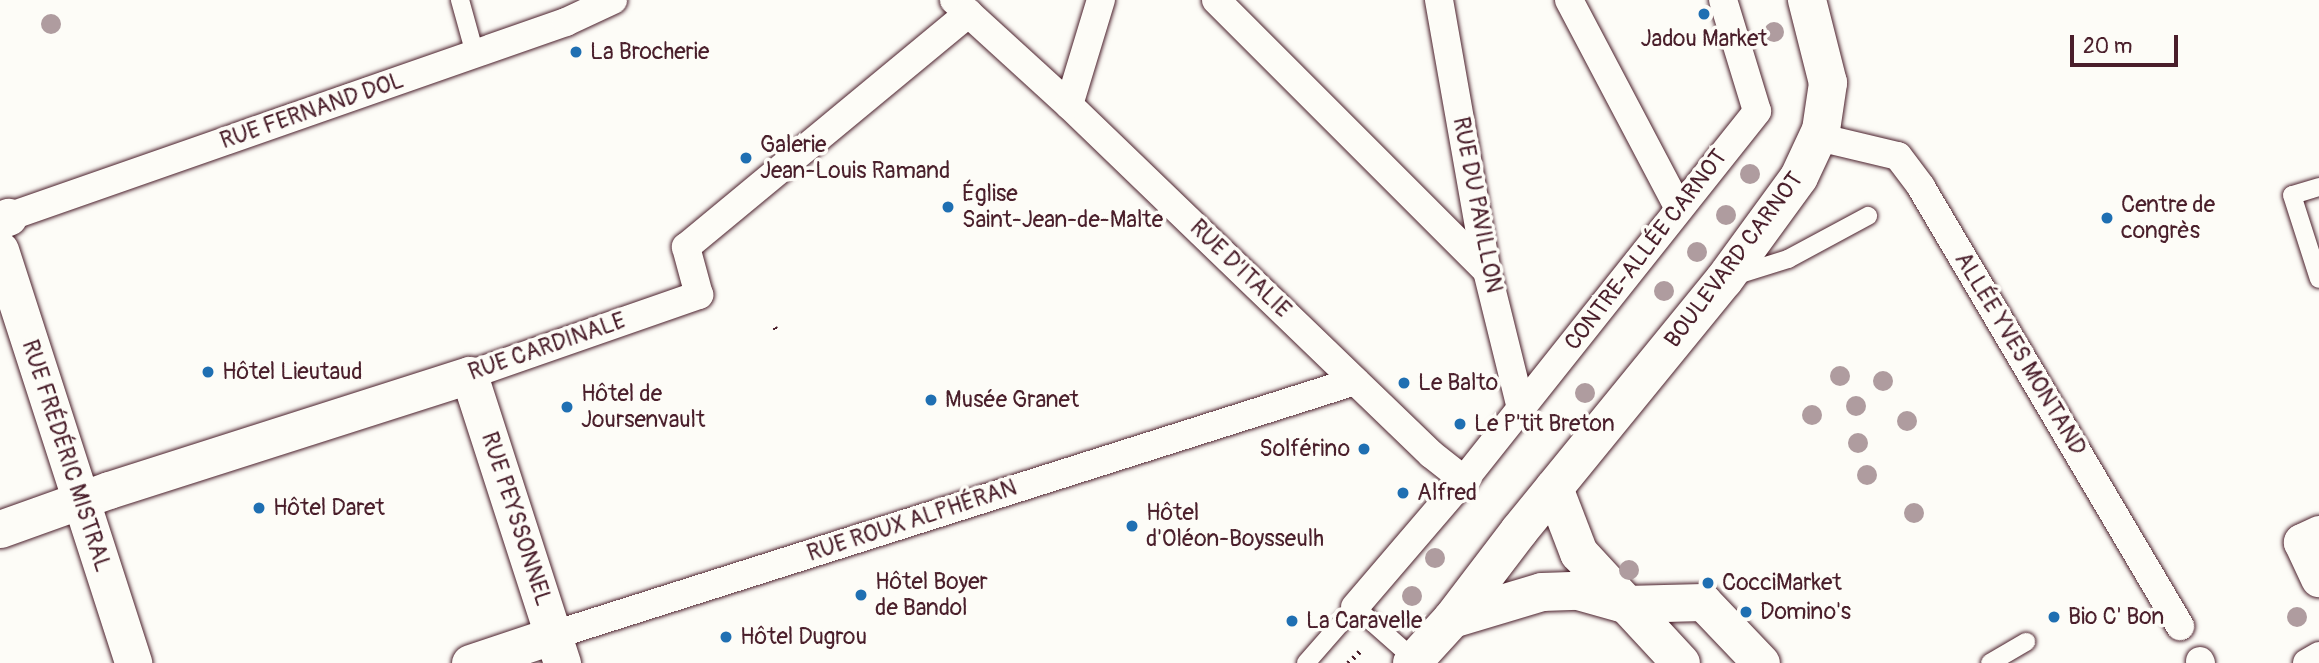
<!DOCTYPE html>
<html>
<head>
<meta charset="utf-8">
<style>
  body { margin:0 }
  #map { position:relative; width:2319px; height:663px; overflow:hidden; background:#fdfcf7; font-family:Pangolin,sans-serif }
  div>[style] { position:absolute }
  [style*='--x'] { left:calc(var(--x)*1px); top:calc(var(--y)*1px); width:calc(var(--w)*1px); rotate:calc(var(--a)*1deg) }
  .path>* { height:4.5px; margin-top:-2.25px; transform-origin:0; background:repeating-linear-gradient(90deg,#4a1f2b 0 2px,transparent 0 7px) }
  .roads { filter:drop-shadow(0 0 2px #4a1f2b) drop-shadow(0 0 2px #4a1f2b) }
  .service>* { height:18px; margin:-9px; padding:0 9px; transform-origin:9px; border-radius:9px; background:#fdfcf7 }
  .pedestrian>* { height:28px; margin:-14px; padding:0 14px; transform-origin:14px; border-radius:14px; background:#fdfcf7 }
  .minor>* { height:37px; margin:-18.5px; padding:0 18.5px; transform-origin:18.5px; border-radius:18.5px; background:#fdfcf7 }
  .secondary>* { height:38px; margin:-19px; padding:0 19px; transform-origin:19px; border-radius:19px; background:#fdfcf7 }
  .primary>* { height:38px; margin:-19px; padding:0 19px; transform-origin:19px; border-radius:19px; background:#fdfcf7 }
  .trees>* { width:20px; height:20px; margin:-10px; border-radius:50%; background:#af9c9f }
  .dots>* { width:19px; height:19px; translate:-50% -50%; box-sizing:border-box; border:4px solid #fdfcf7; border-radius:50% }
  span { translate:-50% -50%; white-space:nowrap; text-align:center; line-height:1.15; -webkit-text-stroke:7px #fdfcf7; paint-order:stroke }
  .poi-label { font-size:23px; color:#4a1f2b }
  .left { translate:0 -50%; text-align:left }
  .right { translate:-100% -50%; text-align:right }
  .street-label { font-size:23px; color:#4a1f2b }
  .scale { position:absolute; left:2070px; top:35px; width:108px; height:32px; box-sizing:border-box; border:4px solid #4a1f2b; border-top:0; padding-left:9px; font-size:21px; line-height:24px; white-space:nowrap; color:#4a1f2b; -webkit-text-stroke:5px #fdfcf7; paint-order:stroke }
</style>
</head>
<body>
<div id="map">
  <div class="path">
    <div style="--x:775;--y:327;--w:4;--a:63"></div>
    <div style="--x:1348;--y:663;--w:20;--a:-45"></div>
  </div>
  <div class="roads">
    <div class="service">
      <div style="--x:460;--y:0;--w:56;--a:74.5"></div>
      <div style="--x:2319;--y:187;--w:28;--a:163"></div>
      <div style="--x:2292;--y:195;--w:88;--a:72.2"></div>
      <div style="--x:1734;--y:276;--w:57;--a:-17.5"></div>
      <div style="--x:1788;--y:259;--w:91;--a:-28.3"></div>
      <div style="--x:1306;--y:663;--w:74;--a:-48.8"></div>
      <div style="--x:1355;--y:607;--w:80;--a:41.5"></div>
      <div style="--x:1990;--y:663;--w:42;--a:-30.3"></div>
    </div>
    <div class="pedestrian">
      <div style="--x:954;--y:0;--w:156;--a:42.4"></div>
      <div style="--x:1069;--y:105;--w:503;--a:43.95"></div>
      <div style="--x:1431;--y:454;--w:42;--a:38.2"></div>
      <div style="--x:1216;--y:0;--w:383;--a:45"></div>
      <div style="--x:1439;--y:0;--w:275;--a:80"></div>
      <div style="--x:1487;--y:271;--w:141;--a:76.1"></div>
      <div style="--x:1569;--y:0;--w:234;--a:62.2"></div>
      <div style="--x:1069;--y:105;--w:110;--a:-73.1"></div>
      <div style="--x:1818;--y:137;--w:82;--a:13.4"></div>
      <div style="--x:1898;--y:156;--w:39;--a:53"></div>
      <div style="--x:1921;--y:187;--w:510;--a:59.46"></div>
      <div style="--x:8;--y:217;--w:591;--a:-19.26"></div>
      <div style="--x:566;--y:22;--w:52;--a:-25.1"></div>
      <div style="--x:469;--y:375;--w:244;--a:-19.2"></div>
      <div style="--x:699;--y:295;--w:50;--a:-105.2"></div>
      <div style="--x:686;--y:247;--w:367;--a:-39.6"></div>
      <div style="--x:1355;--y:607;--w:167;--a:-49.4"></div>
      <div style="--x:1464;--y:480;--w:471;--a:-51.5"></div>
      <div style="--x:1757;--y:111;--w:116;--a:-107"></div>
      <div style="--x:554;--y:635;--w:840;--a:-17.59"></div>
      <div style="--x:2200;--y:661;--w:2;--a:63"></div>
      <div style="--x:2307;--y:663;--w:14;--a:-30"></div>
    </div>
    <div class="minor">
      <div style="--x:0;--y:220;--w:9;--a:-21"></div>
      <div style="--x:0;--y:250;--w:434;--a:72.1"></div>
      <div style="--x:0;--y:529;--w:116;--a:-19.7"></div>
      <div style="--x:109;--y:490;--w:378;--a:-17.7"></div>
      <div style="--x:469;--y:375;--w:303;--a:72.1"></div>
      <div style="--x:2319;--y:534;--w:19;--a:155"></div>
      <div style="--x:2302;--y:542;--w:40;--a:65"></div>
      <div style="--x:1625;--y:604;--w:78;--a:-1.5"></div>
      <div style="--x:1703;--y:602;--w:84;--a:46.4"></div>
      <div style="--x:470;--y:663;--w:89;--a:-18.4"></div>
    </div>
    <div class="secondary">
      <div style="--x:1452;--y:619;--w:94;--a:-16.7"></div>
      <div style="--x:1542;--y:592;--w:36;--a:-2"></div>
      <div style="--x:1578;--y:591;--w:49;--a:15.5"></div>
    </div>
    <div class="primary">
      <div style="--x:1554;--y:488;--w:70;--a:69"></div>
      <div style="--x:1579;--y:553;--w:150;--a:47.2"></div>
      <div style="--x:1412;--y:663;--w:59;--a:-47.7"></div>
      <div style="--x:1452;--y:619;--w:111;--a:-52.7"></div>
      <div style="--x:1519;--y:531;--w:324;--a:-50.8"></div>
      <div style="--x:1724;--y:280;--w:127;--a:-53.9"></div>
      <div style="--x:1799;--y:177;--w:52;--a:-64.9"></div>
      <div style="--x:1821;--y:130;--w:48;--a:-81.5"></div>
      <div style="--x:1828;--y:83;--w:86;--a:-104.2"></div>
    </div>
  </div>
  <div class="trees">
    <div style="left:51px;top:24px"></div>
    <div style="left:1774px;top:32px"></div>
    <div style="left:1750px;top:174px"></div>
    <div style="left:1726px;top:215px"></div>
    <div style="left:1697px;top:252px"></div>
    <div style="left:1664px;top:291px"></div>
    <div style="left:1840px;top:376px"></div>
    <div style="left:1883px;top:381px"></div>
    <div style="left:1585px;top:393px"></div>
    <div style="left:1856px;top:406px"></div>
    <div style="left:1812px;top:415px"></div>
    <div style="left:1907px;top:421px"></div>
    <div style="left:1858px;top:443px"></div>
    <div style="left:1867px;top:475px"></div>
    <div style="left:1914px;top:513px"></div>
    <div style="left:1435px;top:558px"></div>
    <div style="left:1629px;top:570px"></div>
    <div style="left:1412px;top:596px"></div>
    <div style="left:2297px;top:617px"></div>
  </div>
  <div class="dots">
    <div style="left:1704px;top:14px;background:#1f6fb2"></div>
    <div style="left:576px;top:52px;background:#1f6fb2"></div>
    <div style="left:746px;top:158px;background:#1f6fb2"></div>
    <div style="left:948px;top:207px;background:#1f6fb2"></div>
    <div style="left:2107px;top:218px;background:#1f6fb2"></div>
    <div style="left:208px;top:372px;background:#1f6fb2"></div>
    <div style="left:1404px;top:383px;background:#1f6fb2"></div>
    <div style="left:931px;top:400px;background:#1f6fb2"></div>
    <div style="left:567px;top:407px;background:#1f6fb2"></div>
    <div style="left:1460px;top:424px;background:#1f6fb2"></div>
    <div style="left:1364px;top:449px;background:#1f6fb2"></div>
    <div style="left:1403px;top:493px;background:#1f6fb2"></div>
    <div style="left:259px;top:508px;background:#1f6fb2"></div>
    <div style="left:1132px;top:526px;background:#1f6fb2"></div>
    <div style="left:1708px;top:583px;background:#1f6fb2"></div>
    <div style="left:861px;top:595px;background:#1f6fb2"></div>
    <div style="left:1746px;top:612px;background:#1f6fb2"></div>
    <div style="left:2054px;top:617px;background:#1f6fb2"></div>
    <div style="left:1292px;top:621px;background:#1f6fb2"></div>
    <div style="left:726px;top:637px;background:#1f6fb2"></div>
  </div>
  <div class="poi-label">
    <span style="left:1704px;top:39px">Jadou Market</span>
    <span class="left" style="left:590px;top:52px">La Brocherie</span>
    <span class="left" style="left:760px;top:158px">Galerie<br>Jean-Louis Ramand</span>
    <span class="left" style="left:962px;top:207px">Église<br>Saint-Jean-de-Malte</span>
    <span class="left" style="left:2121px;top:218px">Centre de<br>congrès</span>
    <span class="left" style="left:222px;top:372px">Hôtel Lieutaud</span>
    <span class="left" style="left:1418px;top:383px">Le Balto</span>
    <span class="left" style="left:581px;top:407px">Hôtel de<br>Joursenvault</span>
    <span class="left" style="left:945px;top:400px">Musée Granet</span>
    <span class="left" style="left:1474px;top:424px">Le P'tit Breton</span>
    <span class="right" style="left:1350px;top:449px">Solférino</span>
    <span class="left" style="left:1417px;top:493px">Alfred</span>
    <span class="left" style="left:273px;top:508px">Hôtel Daret</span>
    <span class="left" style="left:1146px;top:526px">Hôtel<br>d'Oléon-Boysseulh</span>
    <span class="left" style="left:875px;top:595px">Hôtel Boyer<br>de Bandol</span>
    <span class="left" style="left:1722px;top:583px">CocciMarket</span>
    <span class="left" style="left:1760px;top:612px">Domino's</span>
    <span class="left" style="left:2068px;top:617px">Bio C' Bon</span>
    <span class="left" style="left:1306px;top:621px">La Caravelle</span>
    <span class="left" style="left:740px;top:637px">Hôtel Dugrou</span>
  </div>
  <div class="street-label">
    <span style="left:312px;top:111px;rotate:-19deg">RUE FERNAND DOL</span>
    <span style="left:1477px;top:205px;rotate:79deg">RUE DU PAVILLON</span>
    <span style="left:1646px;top:250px;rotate:-52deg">CONTRE-ALLÉE CARNOT</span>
    <span style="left:1734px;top:260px;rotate:-53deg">BOULEVARD CARNOT</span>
    <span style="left:1240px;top:269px;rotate:44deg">RUE D'ITALIE</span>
    <span style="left:547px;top:347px;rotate:-19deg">RUE CARDINALE</span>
    <span style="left:2020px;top:354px;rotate:59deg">ALLÉE YVES MONTAND</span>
    <span style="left:66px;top:456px;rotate:72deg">RUE FRÉDÉRIC MISTRAL</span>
    <span style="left:516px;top:519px;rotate:72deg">RUE PEYSSONNEL</span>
    <span style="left:912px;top:521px;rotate:-18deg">RUE ROUX ALPHÉRAN</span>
  </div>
  <div class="scale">20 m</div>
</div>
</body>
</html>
